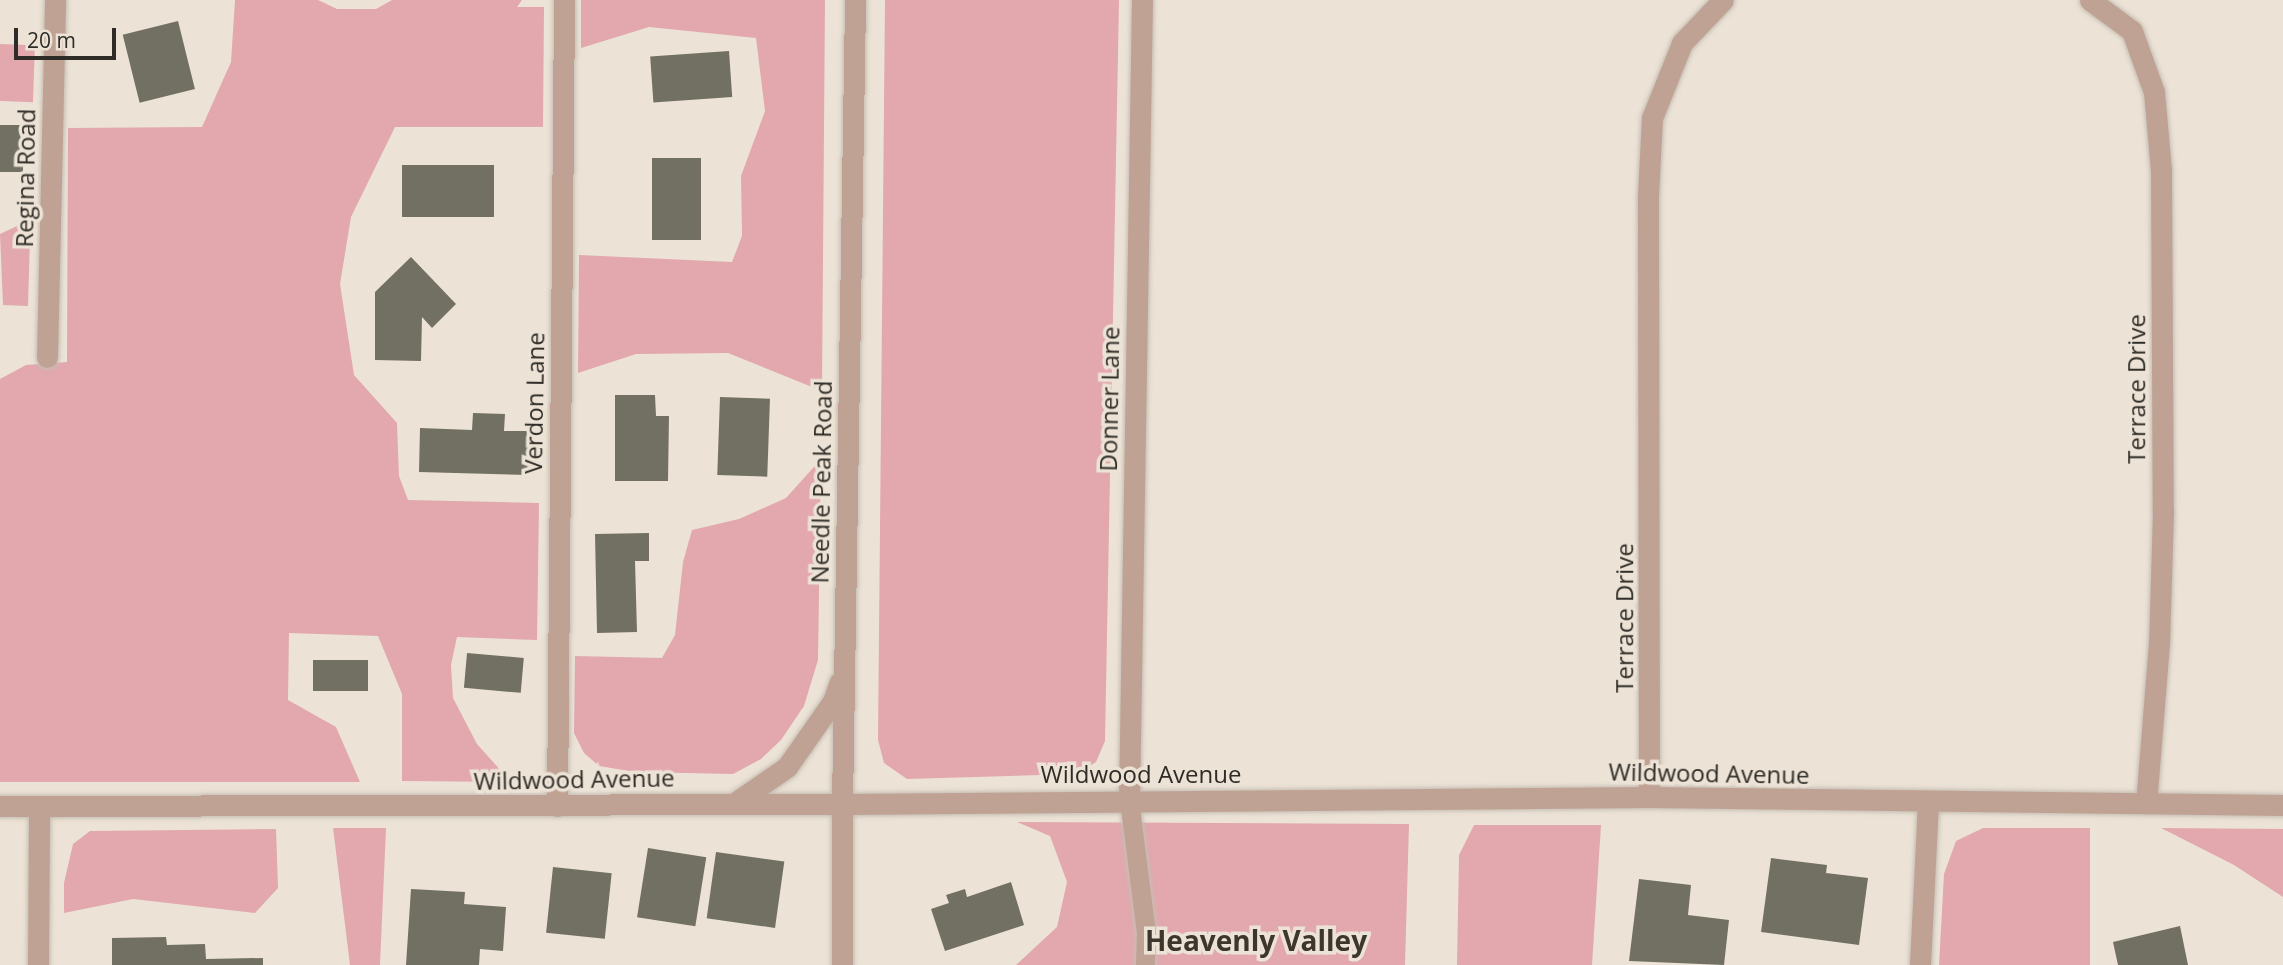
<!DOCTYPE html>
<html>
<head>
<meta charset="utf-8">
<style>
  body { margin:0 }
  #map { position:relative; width:2283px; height:965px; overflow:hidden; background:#ece3d6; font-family:"Open Sans",sans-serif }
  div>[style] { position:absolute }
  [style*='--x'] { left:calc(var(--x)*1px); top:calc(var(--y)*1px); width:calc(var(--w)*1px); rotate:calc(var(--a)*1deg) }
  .green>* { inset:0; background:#e2a8ad; transform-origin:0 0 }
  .building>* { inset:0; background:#717063; transform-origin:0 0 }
  .roads { filter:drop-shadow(0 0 2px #c6beb3) drop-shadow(0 0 2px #c6beb3) }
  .service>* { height:19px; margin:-9.5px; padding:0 9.5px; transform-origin:9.5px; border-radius:9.5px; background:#c0a295 }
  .minor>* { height:21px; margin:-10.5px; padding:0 10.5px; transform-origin:10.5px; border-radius:10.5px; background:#c0a295 }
  .tertiary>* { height:21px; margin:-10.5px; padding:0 10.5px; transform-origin:10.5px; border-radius:10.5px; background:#c0a295 }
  span { translate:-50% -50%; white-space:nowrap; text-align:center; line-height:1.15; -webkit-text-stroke:7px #ece3d6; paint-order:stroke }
  .street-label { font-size:24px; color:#2f2c27 }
  .quarter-label { font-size:28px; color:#3d362c; font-weight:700 }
  .scale { position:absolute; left:14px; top:28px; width:102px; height:32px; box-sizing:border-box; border:4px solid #2f2c27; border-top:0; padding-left:9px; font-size:21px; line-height:24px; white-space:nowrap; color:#2f2c27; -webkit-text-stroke:5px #ece3d6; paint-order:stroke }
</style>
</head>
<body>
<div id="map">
  <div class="green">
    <div style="clip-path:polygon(235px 0,318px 0,337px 9px,376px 9px,392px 0,522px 0,517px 7px,544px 7px,543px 127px,395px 127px,351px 217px,340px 284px,354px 375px,397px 423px,399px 476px,408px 500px,539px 503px,537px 640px,457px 637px,451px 665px,453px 698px,477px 744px,511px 782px,402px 781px,402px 694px,378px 636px,289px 633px,288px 700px,336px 727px,360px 782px,0 782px,0 379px,26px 365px,67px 362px,68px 128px,202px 127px,231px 62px)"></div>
    <div style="clip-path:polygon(581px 0,825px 0,822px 391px,728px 353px,636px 354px,578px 373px,579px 255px,732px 262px,742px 236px,741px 176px,765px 111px,756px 38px,649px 27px,581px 48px)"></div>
    <div style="clip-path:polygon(885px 0,1119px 0,1105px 741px,1096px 762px,1076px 774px,907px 779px,884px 763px,878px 740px)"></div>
    <div style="left:0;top:44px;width:35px;height:57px;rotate:2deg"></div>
    <div style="clip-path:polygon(31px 204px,28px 306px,3px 305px,0 234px,19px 225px)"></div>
    <div style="clip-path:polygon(821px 459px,818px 660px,804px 706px,781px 740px,761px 759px,733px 774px,635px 772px,599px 766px,584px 753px,574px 733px,575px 656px,662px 658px,675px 635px,683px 562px,692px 530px,739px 519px,786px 498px)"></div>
    <div style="clip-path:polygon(1017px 822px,1409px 824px,1405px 965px,1016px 965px,1057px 927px,1067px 882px,1050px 836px)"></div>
    <div style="clip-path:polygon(1474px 825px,1601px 825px,1592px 965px,1457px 965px,1459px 855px)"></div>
    <div style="clip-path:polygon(333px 828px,386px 828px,380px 965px,350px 965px)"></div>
    <div style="clip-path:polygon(1983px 828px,2090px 828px,2090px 965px,1939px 965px,1944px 874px,1956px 841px)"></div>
    <div style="clip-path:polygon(2161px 828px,2283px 829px,2283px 897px,2234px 865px)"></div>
    <div style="clip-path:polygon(276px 829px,278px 888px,255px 913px,133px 899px,64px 913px,64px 883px,73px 844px,90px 831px)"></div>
  </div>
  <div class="building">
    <div style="left:178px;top:21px;width:70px;height:57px;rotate:76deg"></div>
    <div style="left:729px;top:51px;width:46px;height:79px;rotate:86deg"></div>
    <div style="left:0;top:125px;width:23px;height:47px"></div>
    <div style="left:652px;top:158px;width:49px;height:82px"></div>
    <div style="left:402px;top:165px;width:92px;height:52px"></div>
    <div style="clip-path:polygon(411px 257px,456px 304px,432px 328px,422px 317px,421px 361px,375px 360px,375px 292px)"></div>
    <div style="clip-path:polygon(615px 395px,655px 395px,656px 416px,669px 416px,668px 481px,615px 481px)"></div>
    <div style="left:720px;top:397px;width:50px;height:78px;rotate:2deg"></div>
    <div style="clip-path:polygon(473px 413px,505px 414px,504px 431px,531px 431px,529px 475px,419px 472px,420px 428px,472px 430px)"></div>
    <div style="clip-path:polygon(649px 533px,649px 561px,635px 561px,637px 632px,597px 633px,595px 534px)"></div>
    <div style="left:467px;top:653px;width:57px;height:35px;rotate:5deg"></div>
    <div style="left:313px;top:660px;width:55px;height:31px"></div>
    <div style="left:648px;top:848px;width:59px;height:70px;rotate:9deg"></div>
    <div style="left:716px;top:852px;width:69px;height:67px;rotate:8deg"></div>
    <div style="clip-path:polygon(1771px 858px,1827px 865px,1826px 873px,1868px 878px,1859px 945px,1761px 932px)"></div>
    <div style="left:553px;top:867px;width:59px;height:66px;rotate:6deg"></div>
    <div style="clip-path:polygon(1639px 879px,1691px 885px,1688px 915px,1729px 920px,1724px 965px,1629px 961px)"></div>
    <div style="clip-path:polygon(1011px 882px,1024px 925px,945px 951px,931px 909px,949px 903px,946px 895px,965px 889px,967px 897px)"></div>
    <div style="clip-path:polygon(411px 889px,465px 892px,464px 904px,506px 907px,503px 951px,480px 949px,479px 965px,406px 965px)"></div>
    <div style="clip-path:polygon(2180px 926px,2188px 965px,2118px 965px,2113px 942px)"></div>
    <div style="clip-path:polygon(166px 937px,167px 945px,205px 944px,206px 959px,263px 958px,263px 965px,112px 965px,112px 938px)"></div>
  </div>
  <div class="roads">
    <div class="service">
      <div style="--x:1129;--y:800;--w:134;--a:82.7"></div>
      <div style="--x:1146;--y:933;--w:32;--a:92"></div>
    </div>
    <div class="minor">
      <div style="--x:2090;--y:0;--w:52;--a:36.4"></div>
      <div style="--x:2132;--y:31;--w:65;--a:70.2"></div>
      <div style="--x:2154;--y:92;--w:79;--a:84.9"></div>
      <div style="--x:2161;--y:171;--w:340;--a:89.7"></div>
      <div style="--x:2163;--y:511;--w:132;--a:91.7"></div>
      <div style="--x:2159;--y:643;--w:161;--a:94.6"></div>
      <div style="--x:47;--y:357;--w:357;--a:-88.7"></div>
      <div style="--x:1649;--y:797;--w:601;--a:-90.1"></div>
      <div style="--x:1648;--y:196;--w:78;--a:-87.1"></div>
      <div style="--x:1652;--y:118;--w:81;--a:-68.2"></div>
      <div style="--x:1682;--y:43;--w:59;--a:-46.4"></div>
      <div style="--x:1129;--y:800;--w:800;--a:-89.07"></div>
      <div style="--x:557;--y:806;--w:806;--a:-89.5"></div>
      <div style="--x:38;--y:965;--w:159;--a:-89.6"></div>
      <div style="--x:842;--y:965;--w:161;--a:-90"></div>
      <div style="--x:842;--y:804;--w:807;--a:-0.5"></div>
      <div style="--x:1649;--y:797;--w:634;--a:0.72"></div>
      <div style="--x:1920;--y:965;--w:162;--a:-87.2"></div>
    </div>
    <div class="tertiary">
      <div style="--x:735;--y:803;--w:63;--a:-34.7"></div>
      <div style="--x:787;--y:767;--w:80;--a:-55.1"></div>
      <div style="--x:833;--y:701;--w:20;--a:-70"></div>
      <div style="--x:0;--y:806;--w:842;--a:-0.14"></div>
      <div style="--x:842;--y:804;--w:804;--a:-89.07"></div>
    </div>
  </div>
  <div class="street-label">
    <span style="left:25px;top:178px;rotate:-89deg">Regina Road</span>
    <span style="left:2136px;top:389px;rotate:-90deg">Terrace Drive</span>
    <span style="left:1109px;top:399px;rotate:-89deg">Donner Lane</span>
    <span style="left:534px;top:403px;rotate:-89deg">Verdon Lane</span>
    <span style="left:821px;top:482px;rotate:-89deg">Needle Peak Road</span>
    <span style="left:1624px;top:618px;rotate:-90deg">Terrace Drive</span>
    <span style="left:1709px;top:773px;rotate:1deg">Wildwood Avenue</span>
    <span style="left:1141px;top:774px">Wildwood Avenue</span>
    <span style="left:574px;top:779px;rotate:-1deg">Wildwood Avenue</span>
  </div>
  <div class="quarter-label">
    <span style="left:1256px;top:940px">Heavenly Valley</span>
  </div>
  <div class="scale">20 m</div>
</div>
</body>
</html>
